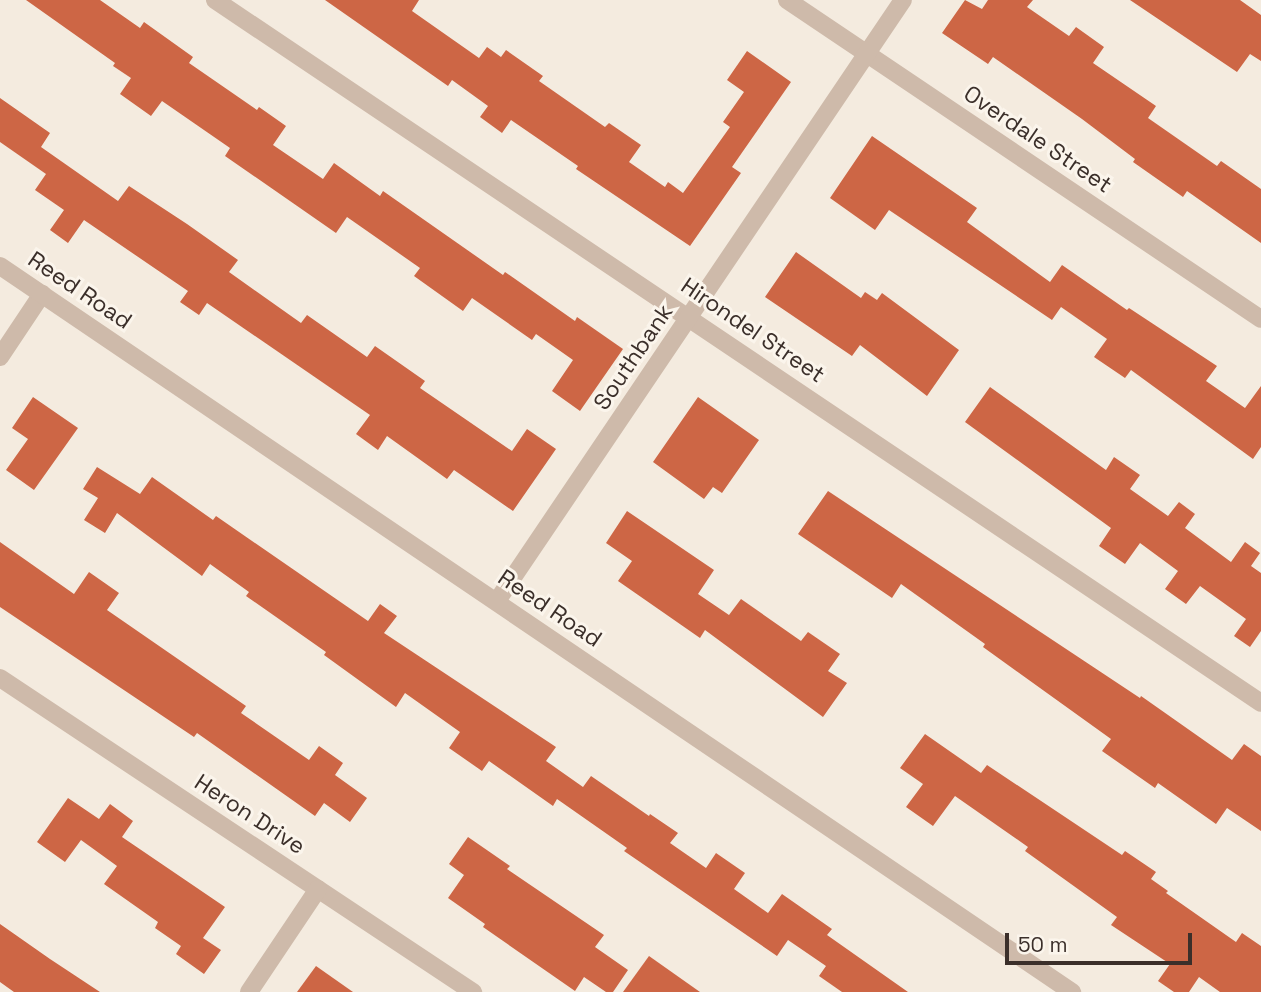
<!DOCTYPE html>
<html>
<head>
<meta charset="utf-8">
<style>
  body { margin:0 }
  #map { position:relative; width:1261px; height:992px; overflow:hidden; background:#f4ebdf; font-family:"Space Grotesk",sans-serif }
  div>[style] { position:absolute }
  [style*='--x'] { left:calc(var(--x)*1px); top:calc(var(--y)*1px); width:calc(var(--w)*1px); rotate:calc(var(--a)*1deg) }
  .building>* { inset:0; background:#cd6645 }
  .minor>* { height:18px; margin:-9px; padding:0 9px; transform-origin:9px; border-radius:9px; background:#cebaaa }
  .tertiary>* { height:18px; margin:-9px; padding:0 9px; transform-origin:9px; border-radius:9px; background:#cebaaa }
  span { translate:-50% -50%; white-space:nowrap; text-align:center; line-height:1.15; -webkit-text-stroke:6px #fbf5ec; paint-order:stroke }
  .street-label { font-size:23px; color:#3b2f2a }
  .scale { position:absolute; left:1005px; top:933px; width:187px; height:32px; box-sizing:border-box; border:4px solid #3b2f2a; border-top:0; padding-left:9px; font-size:21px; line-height:24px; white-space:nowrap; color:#3b2f2a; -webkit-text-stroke:5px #fbf5ec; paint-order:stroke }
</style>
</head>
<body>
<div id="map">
  <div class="building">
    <div style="clip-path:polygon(26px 0,100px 0,140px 28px,144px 22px,193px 57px,189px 63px,257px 110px,259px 107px,286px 126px,273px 145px,323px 179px,334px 163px,380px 196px,383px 191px,503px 275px,505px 272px,575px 321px,577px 317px,623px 349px,580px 411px,552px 391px,573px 360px,536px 334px,532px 340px,472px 298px,463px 311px,414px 276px,420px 268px,347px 217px,336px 233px,225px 156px,230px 148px,162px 101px,151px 116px,120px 94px,131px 78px,113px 66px,115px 63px)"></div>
    <div style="clip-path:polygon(325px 0,419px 0,412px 11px,479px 58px,487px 47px,501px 57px,506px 50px,543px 76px,539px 81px,605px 127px,609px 123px,641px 145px,629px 162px,665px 187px,668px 182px,683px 193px,730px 127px,723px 122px,744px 92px,727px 80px,747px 51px,791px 82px,732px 167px,741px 173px,690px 246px,576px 169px,578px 166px,511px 120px,502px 133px,480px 117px,488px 106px,452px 80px,448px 86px)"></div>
    <div style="clip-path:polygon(965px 0,982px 9px,988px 0,1033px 0,1027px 7px,1069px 36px,1076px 27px,1104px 47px,1093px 63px,1156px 106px,1148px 118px,1217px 166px,1221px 161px,1261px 189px,1261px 243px,1187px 191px,1183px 197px,1133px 162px,1135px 159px,1082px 119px,993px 57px,988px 64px,942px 33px)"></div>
    <div style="clip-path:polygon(1130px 0,1240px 0,1261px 15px,1261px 61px,1250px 54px,1237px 72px)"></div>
    <div style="clip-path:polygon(0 98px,50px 133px,41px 147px,118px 201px,129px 186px,187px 224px,238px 260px,229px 272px,301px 323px,307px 315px,367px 357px,375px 346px,425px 381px,420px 388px,512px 451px,527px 429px,556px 449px,513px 511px,454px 470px,447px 479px,387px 436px,378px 450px,356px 434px,370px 415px,207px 303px,199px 315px,180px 302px,188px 291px,84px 220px,68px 243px,50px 230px,64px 210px,35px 190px,46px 174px,0 142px)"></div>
    <div style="clip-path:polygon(872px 136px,977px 208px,967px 222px,1050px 282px,1062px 265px,1127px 310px,1129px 308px,1217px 366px,1206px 381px,1245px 408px,1261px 386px,1261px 447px,1253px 459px,1131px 370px,1125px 378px,1094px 357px,1107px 339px,1061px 307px,1052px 320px,889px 210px,875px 230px,830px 198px)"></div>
    <div style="clip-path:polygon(796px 252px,861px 298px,865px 292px,877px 300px,882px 293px,959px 350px,927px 396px,860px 345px,852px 356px,765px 297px)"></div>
    <div style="clip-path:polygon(990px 387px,1106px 470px,1114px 457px,1140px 475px,1130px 489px,1168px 516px,1179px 502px,1195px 514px,1185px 528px,1231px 562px,1245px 542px,1260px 553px,1251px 566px,1261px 573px,1261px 631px,1250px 647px,1234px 636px,1246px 619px,1200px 586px,1186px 604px,1165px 589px,1178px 571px,1140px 543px,1125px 564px,1099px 546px,1111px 528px,965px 422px)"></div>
    <div style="clip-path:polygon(33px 397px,78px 428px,34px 490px,6px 470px,28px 439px,12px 428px)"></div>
    <div style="clip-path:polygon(698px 397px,759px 440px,722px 493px,713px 487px,704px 499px,653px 462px)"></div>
    <div style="clip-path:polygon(97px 467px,140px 494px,152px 477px,213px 520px,216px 516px,368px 621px,380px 604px,397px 616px,384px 633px,556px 747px,546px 761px,583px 787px,591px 776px,649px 816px,650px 814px,678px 833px,670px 843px,706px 868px,716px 853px,745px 873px,734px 889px,768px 913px,782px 894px,832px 929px,827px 935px,908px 992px,842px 992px,819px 976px,826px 966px,788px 940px,777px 956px,624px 851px,627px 848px,557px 799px,553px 806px,489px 761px,482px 771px,449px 748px,460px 732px,405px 693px,396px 707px,324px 655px,326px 652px,246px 596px,249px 592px,210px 564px,202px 576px,117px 513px,105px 533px,84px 520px,98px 498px,83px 489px)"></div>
    <div style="clip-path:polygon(828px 491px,1140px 698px,1141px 696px,1232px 760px,1244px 744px,1261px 756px,1261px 831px,1227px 808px,1216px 824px,1158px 783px,1155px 788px,1102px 751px,1111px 739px,983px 647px,985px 644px,901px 584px,892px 598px,798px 534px)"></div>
    <div style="clip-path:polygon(627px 511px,714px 570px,698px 594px,729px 615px,741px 599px,801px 641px,808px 632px,840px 654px,828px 671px,847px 683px,823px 717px,705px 630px,700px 638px,618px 581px,632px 561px,606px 543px)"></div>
    <div style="clip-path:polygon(0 542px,74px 594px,89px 572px,119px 593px,107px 610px,246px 706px,241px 713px,309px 760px,319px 746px,343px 763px,335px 775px,367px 798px,350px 822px,324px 803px,315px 816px,197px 733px,194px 737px,0 607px)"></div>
    <div style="clip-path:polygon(925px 734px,981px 773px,987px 765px,1122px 855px,1125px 851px,1156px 872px,1151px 879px,1168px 891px,1166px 893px,1236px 942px,1242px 933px,1261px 946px,1261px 992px,1220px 992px,1199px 977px,1189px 992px,1174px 992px,1158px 981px,1170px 964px,1111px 925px,1117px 917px,1025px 851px,1028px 847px,955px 796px,933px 826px,906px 807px,923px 784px,900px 768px)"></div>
    <div style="clip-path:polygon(68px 798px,99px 819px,110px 804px,133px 821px,122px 837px,225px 907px,203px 938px,221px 950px,204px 974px,176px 954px,181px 946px,155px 928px,158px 922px,104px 884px,117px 866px,81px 840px,65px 862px,37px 842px)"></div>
    <div style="clip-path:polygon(468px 837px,510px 866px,507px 869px,604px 935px,595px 947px,628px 970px,613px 992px,606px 992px,584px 977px,575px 991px,483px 927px,485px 924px,448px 898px,464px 875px,449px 864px)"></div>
    <div style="clip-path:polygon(0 924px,50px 959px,100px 992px,14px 992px,0 982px)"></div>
    <div style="clip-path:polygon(649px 956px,700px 992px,623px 992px)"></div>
    <div style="clip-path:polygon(316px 966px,353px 992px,297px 992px)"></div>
  </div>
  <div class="minor">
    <div style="--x:215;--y:0;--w:1260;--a:33.9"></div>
    <div style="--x:787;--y:0;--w:571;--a:33.94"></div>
    <div style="--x:0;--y:357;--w:76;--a:-56.3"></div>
    <div style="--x:497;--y:601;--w:725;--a:-55.96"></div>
    <div style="--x:0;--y:678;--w:568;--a:33.58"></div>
    <div style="--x:249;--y:992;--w:124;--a:-56.2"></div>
  </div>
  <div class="tertiary">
    <div style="--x:0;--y:266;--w:1295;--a:34.11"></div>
  </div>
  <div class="street-label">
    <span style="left:1038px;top:139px;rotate:34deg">Overdale Street</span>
    <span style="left:80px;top:290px;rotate:34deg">Reed Road</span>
    <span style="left:753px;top:330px;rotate:34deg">Hirondel Street</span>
    <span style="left:633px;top:357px;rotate:-56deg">Southbank</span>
    <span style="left:550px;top:608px;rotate:34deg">Reed Road</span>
    <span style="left:250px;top:814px;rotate:33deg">Heron Drive</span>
  </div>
  <div class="scale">50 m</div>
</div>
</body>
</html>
